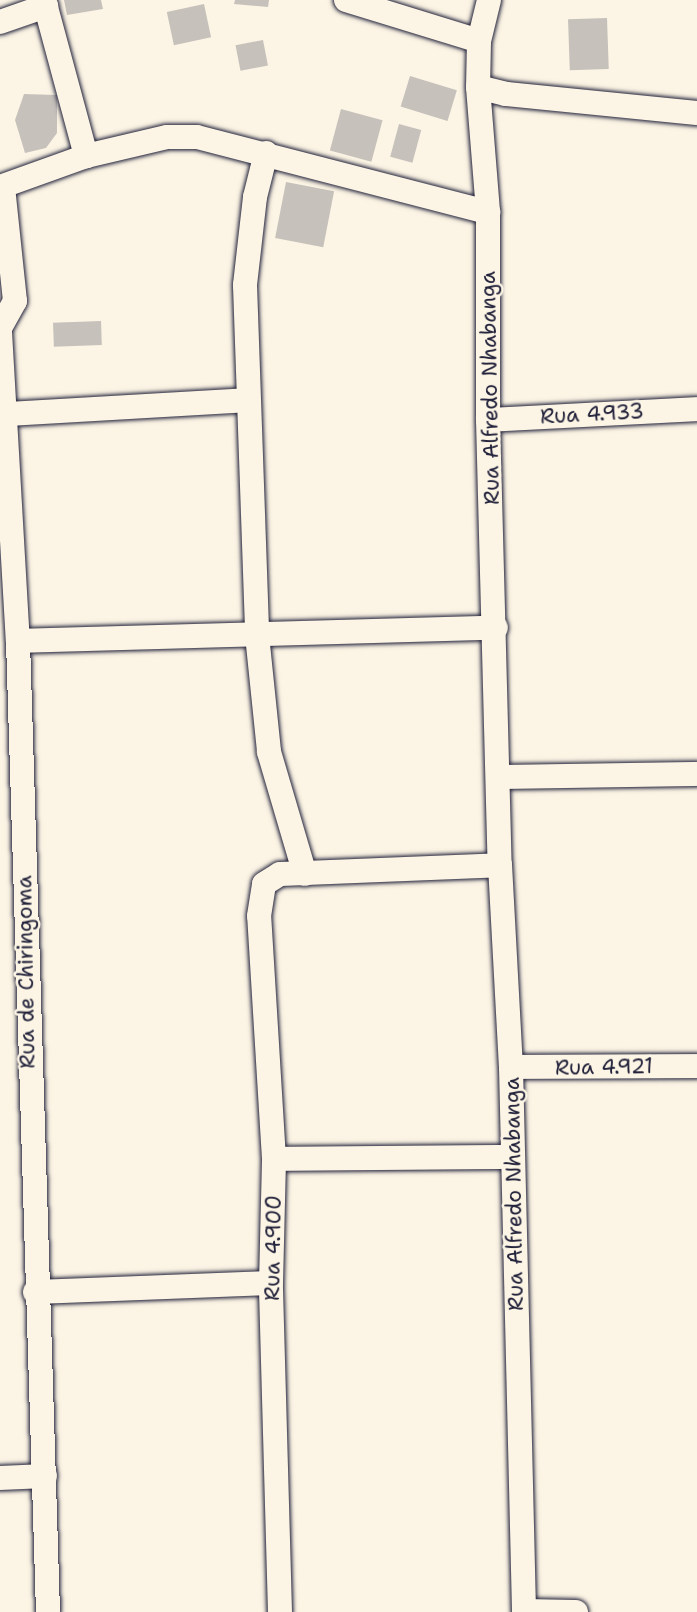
<!DOCTYPE html>
<html>
<head>
<meta charset="utf-8">
<style>
  body { margin:0 }
  #map { position:relative; width:697px; height:1612px; overflow:hidden; background:#fcf5e5; font-family:"Shantell Sans",sans-serif }
  div>[style] { position:absolute }
  [style*='--x'] { left:calc(var(--x)*1px); top:calc(var(--y)*1px); width:calc(var(--w)*1px); rotate:calc(var(--a)*1deg) }
  .building>* { inset:0; background:#c6c1bb; transform-origin:0 0 }
  .roads { filter:drop-shadow(0 0 2px #22223b) drop-shadow(0 0 2px #22223b) }
  .street>* { height:24px; margin:-12px; padding:0 12px; transform-origin:12px; border-radius:12px; background:#fcf5e5 }
  span { translate:-50% -50%; white-space:nowrap; text-align:center; line-height:1.15; -webkit-text-stroke:5px #fcf5e5; paint-order:stroke }
  .street-label { font-size:21px; color:#22223b }
</style>
</head>
<body>
<div id="map">
  <div class="building">
    <div style="clip-path:polygon(64px 0,101px 0,103px 9px,67px 15px)"></div>
    <div style="clip-path:polygon(235px 0,269px 0,268px 7px,234px 4px)"></div>
    <div style="left:204px;top:4px;width:34px;height:38px;rotate:78deg"></div>
    <div style="left:607px;top:18px;width:51px;height:39px;rotate:88deg"></div>
    <div style="left:263px;top:40px;width:26px;height:28px;rotate:79deg"></div>
    <div style="left:410px;top:76px;width:49px;height:32px;rotate:17deg"></div>
    <div style="clip-path:polygon(24px 94px,57px 95px,57px 133px,46px 148px,25px 153px,15px 120px)"></div>
    <div style="left:341px;top:109px;width:43px;height:43px;rotate:15deg"></div>
    <div style="left:399px;top:124px;width:23px;height:34px;rotate:15deg"></div>
    <div style="left:286px;top:182px;width:49px;height:57px;rotate:11deg"></div>
    <div style="left:101px;top:321px;width:24px;height:48px;rotate:88deg"></div>
  </div>
  <div class="roads">
    <div class="street">
      <div style="--x:44;--y:0;--w:162;--a:74.9"></div>
      <div style="--x:346;--y:0;--w:139;--a:17.1"></div>
      <div style="--x:489;--y:0;--w:42;--a:103.7"></div>
      <div style="--x:479;--y:41;--w:46;--a:91.2"></div>
      <div style="--x:478;--y:87;--w:125;--a:85.4"></div>
      <div style="--x:488;--y:212;--w:208;--a:90"></div>
      <div style="--x:488;--y:420;--w:445;--a:88.5"></div>
      <div style="--x:500;--y:865;--w:202;--a:86.9"></div>
      <div style="--x:511;--y:1067;--w:545;--a:88.63"></div>
      <div style="--x:0;--y:22;--w:49;--a:-19.2"></div>
      <div style="--x:478;--y:87;--w:29;--a:14"></div>
      <div style="--x:506;--y:94;--w:192;--a:5.7"></div>
      <div style="--x:266;--y:153;--w:45;--a:104"></div>
      <div style="--x:255;--y:197;--w:89;--a:96.5"></div>
      <div style="--x:245;--y:285;--w:350;--a:88"></div>
      <div style="--x:257;--y:635;--w:118;--a:84.1"></div>
      <div style="--x:269;--y:752;--w:127;--a:73.6"></div>
      <div style="--x:0;--y:187;--w:91;--a:-19.8"></div>
      <div style="--x:86;--y:156;--w:83;--a:-13.2"></div>
      <div style="--x:167;--y:137;--w:30;--a:0"></div>
      <div style="--x:197;--y:137;--w:301;--a:14.5"></div>
      <div style="--x:0;--y:328;--w:31;--a:-61"></div>
      <div style="--x:15;--y:301;--w:115;--a:-96"></div>
      <div style="--x:0;--y:332;--w:310;--a:86.7"></div>
      <div style="--x:18;--y:641;--w:971;--a:88.23"></div>
      <div style="--x:7;--y:414;--w:240;--a:-3.3"></div>
      <div style="--x:488;--y:420;--w:209;--a:-3"></div>
      <div style="--x:18;--y:641;--w:478;--a:-1.6"></div>
      <div style="--x:498;--y:777;--w:199;--a:-0.9"></div>
      <div style="--x:511;--y:1067;--w:186;--a:-0.3"></div>
      <div style="--x:274;--y:1159;--w:239;--a:-0.5"></div>
      <div style="--x:35;--y:1292;--w:236;--a:-2.2"></div>
      <div style="--x:0;--y:1478;--w:45;--a:-2.5"></div>
      <div style="--x:524;--y:1611;--w:52;--a:1.1"></div>
      <div style="--x:280;--y:1612;--w:329;--a:-91.6"></div>
      <div style="--x:271;--y:1283;--w:124;--a:-88.6"></div>
      <div style="--x:274;--y:1159;--w:243;--a:-93.5"></div>
      <div style="--x:259;--y:916;--w:32;--a:-81"></div>
      <div style="--x:264;--y:884;--w:19;--a:-32"></div>
      <div style="--x:280;--y:874;--w:220;--a:-2.3"></div>
    </div>
  </div>
  <div class="street-label">
    <span style="left:490px;top:388px;rotate:-91deg">Rua Alfredo Nhabanga</span>
    <span style="left:592px;top:414px;rotate:-3deg">Rua 4.933</span>
    <span style="left:26px;top:972px;rotate:-91deg">Rua de Chiringoma</span>
    <span style="left:604px;top:1067px;rotate:-1deg">Rua 4.921</span>
    <span style="left:514px;top:1194px;rotate:-91deg">Rua Alfredo Nhabanga</span>
    <span style="left:273px;top:1248px;rotate:-89deg">Rua 4.900</span>
  </div>
</div>
</body>
</html>
